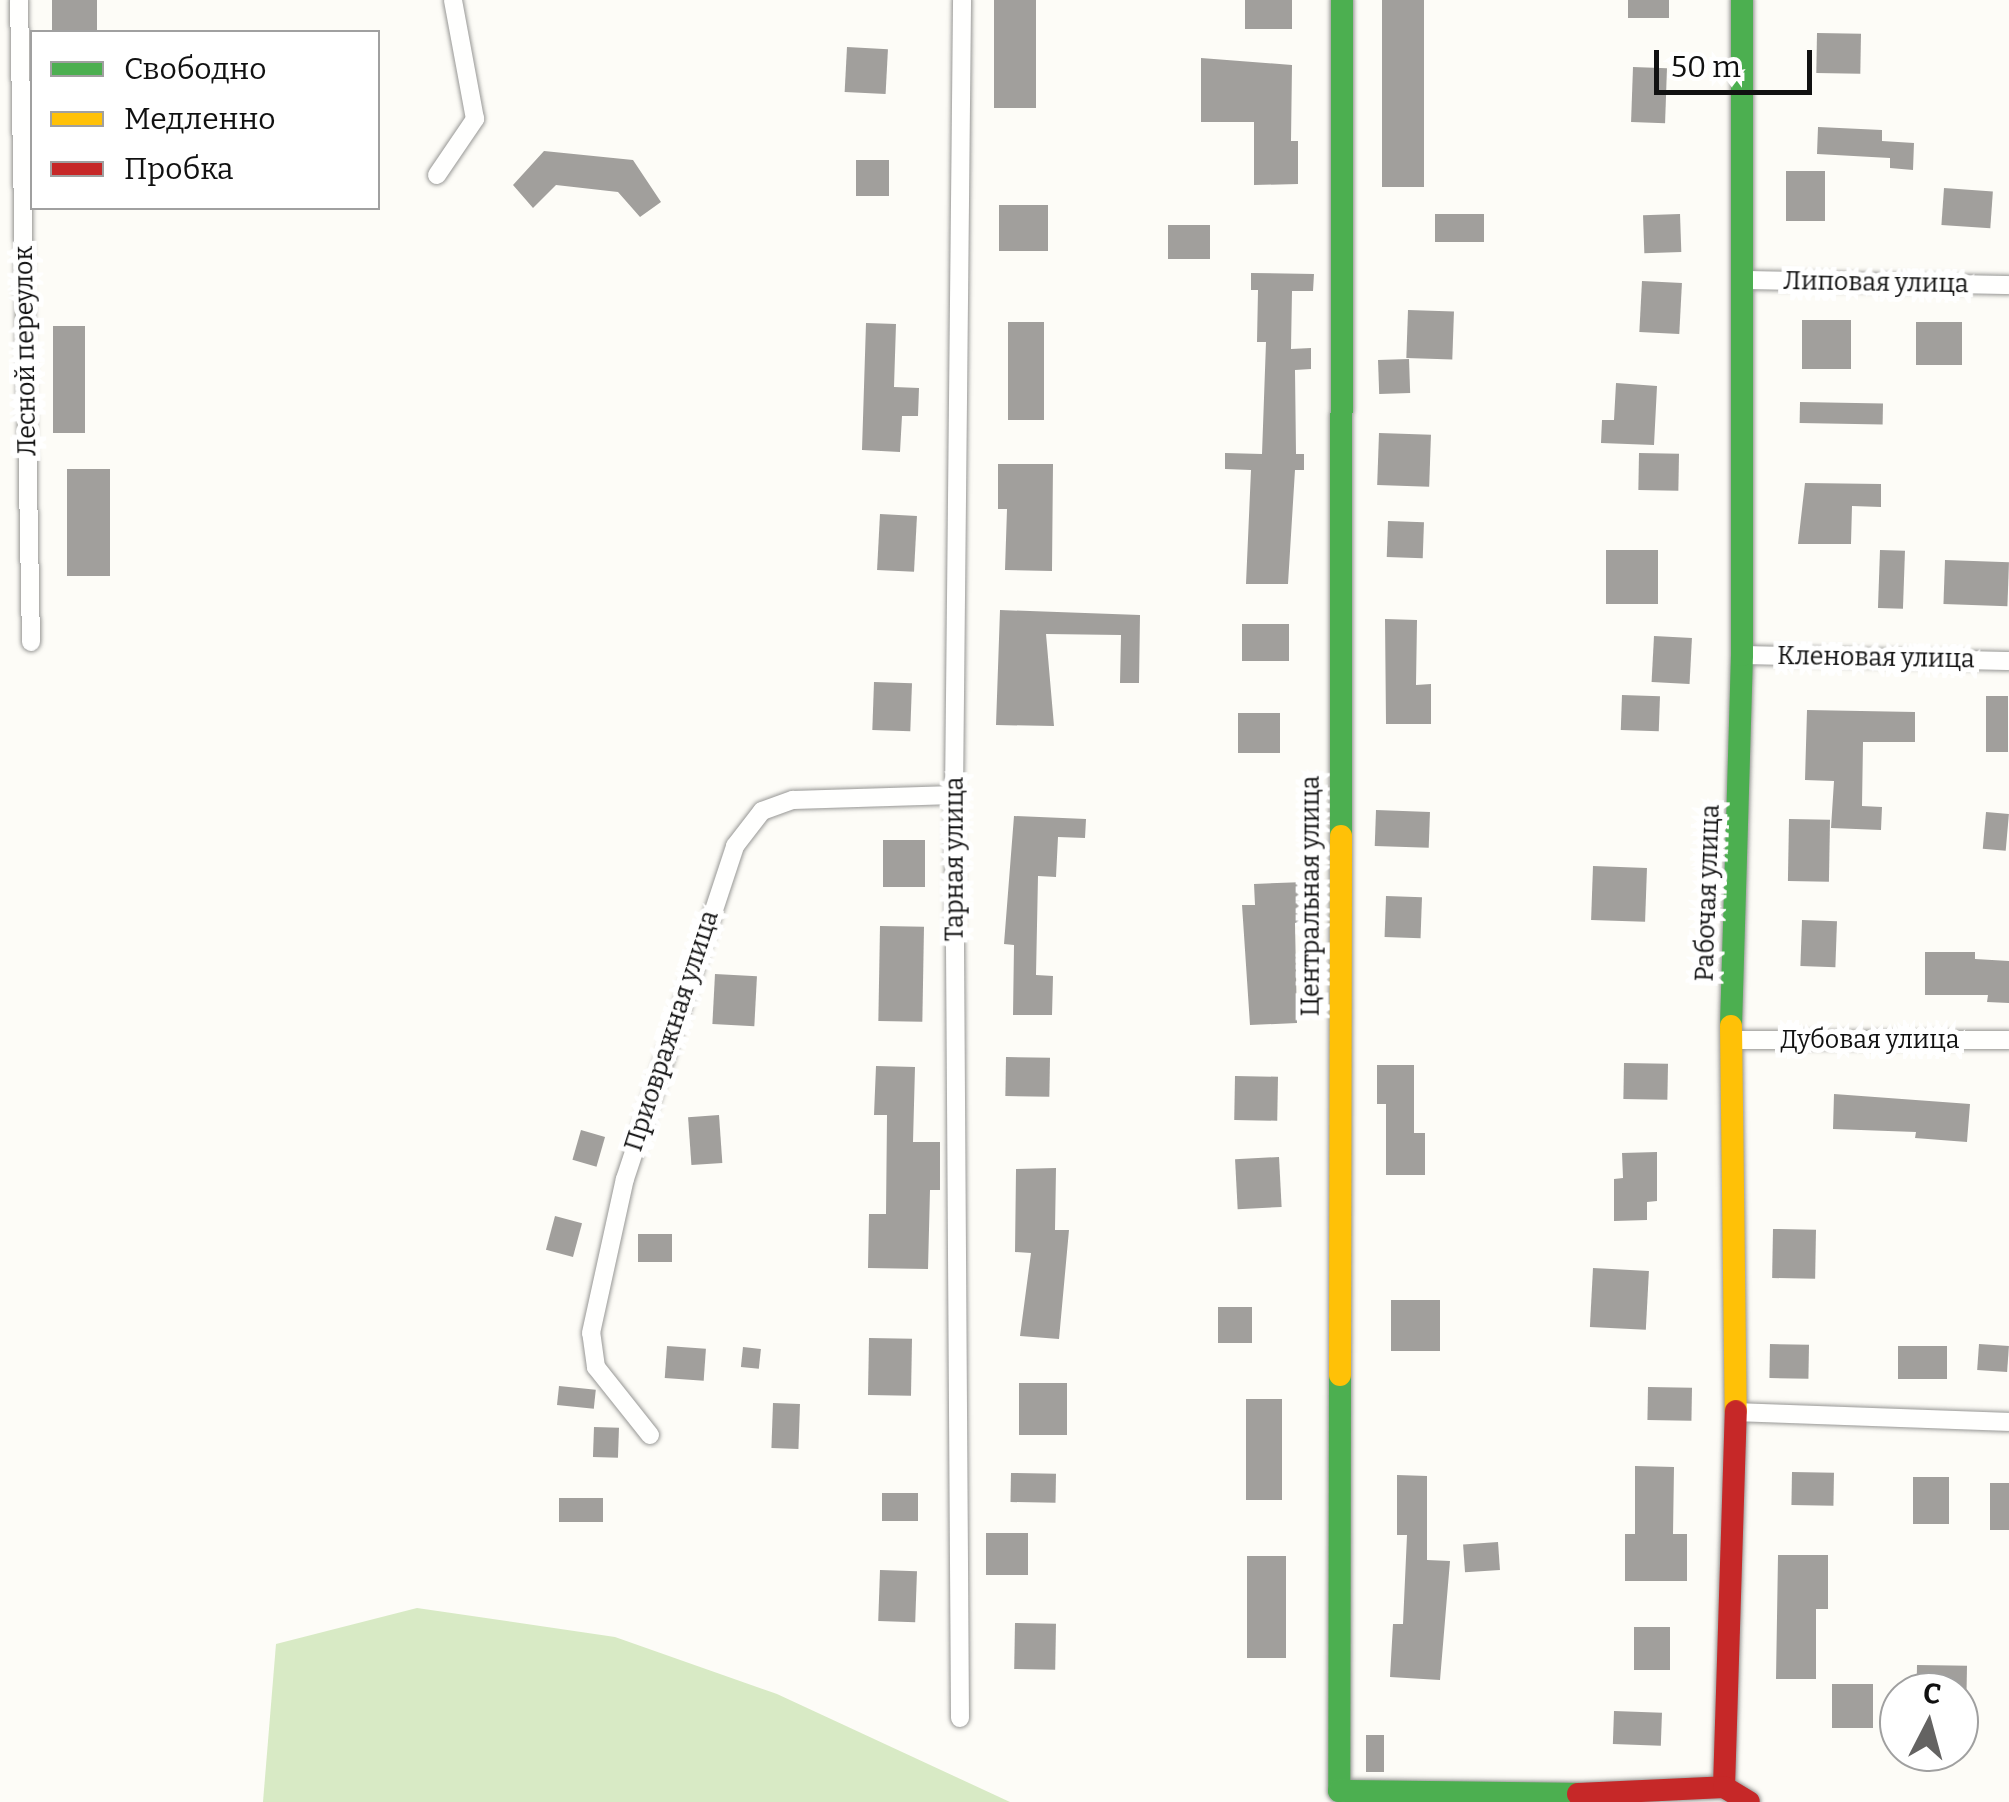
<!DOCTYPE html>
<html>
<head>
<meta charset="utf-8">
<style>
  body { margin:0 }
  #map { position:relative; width:2009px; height:1802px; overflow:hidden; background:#fdfcf7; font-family:Bitter,serif }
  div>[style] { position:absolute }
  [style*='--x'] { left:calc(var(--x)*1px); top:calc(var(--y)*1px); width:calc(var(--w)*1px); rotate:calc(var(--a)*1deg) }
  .forest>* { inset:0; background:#d8eac5 }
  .building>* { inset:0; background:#a19f9c; transform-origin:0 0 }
  .roads { filter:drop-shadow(0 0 2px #979795) drop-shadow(0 0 2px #979795) }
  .street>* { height:18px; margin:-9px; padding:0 9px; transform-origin:9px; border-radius:9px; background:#fffffe }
  .fast>* { height:22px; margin:-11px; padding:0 11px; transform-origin:11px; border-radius:11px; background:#4caf50 }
  .slow>* { height:22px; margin:-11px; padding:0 11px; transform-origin:11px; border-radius:11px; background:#ffc107 }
  .jam>* { height:22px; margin:-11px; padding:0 11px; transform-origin:11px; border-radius:11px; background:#c62828 }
  span { translate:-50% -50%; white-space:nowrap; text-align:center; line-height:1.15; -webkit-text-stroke:10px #fff; paint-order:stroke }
  .street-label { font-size:25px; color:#111 }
  .legend { position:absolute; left:30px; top:30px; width:350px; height:180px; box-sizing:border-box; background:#fff; border:2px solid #a0a0a0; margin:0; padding:12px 18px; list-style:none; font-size:30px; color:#111 }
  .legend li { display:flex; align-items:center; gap:20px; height:50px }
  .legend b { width:50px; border:2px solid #a0a0a0 }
  .north { position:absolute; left:1879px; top:1672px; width:100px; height:100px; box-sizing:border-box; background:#fff; border:2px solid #a0a0a0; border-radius:50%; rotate:6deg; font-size:28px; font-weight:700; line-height:40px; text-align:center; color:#111 }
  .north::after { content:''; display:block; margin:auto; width:35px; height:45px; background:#646362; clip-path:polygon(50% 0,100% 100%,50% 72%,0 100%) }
  .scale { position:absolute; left:1654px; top:50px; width:158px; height:45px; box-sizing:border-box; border:5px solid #111; border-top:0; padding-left:12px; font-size:30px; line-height:35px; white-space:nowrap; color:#111; -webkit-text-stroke:8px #fff; paint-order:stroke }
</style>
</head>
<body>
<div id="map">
  <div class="forest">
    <div style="clip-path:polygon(417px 1608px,615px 1637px,777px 1694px,1010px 1802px,263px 1802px,276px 1644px)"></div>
  </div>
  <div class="building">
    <div style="left:52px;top:0;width:45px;height:32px"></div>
    <div style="left:994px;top:0;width:42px;height:108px"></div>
    <div style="left:1245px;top:0;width:47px;height:29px"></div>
    <div style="left:1382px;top:0;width:42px;height:187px"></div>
    <div style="left:1628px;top:0;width:41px;height:18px"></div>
    <div style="left:1817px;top:33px;width:44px;height:40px;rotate:1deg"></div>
    <div style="left:847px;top:47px;width:41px;height:45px;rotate:3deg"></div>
    <div style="clip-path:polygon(1201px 58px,1292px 65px,1291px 141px,1298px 141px,1298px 184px,1254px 185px,1254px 122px,1201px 122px)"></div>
    <div style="left:1633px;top:67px;width:34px;height:55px;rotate:2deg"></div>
    <div style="clip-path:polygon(1818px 127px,1882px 130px,1882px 141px,1914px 143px,1913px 170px,1890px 168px,1890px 158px,1817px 154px)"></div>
    <div style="clip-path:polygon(544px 151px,633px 160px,661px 202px,640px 217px,618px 192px,556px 185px,533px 208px,513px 185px)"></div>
    <div style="left:856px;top:160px;width:33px;height:36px"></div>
    <div style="left:1786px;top:171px;width:39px;height:50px"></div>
    <div style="left:1944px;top:188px;width:49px;height:37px;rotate:4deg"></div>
    <div style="left:999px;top:205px;width:49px;height:46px"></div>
    <div style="left:1435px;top:214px;width:49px;height:28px"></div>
    <div style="left:1680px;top:214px;width:38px;height:37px;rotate:88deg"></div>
    <div style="left:1168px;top:225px;width:42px;height:34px"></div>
    <div style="clip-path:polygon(1251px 273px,1314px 274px,1313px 291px,1292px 291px,1291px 349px,1311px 348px,1311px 369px,1295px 370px,1296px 454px,1304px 454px,1304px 470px,1295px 470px,1288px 584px,1246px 584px,1251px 470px,1225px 469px,1225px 453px,1262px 454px,1266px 342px,1257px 342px,1258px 290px,1251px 290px)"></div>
    <div style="left:1642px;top:281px;width:40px;height:51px;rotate:3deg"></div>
    <div style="left:1408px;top:310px;width:46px;height:48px;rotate:2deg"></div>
    <div style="left:1802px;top:320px;width:49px;height:49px"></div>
    <div style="left:1008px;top:322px;width:36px;height:98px"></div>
    <div style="left:1962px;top:322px;width:43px;height:46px;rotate:90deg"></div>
    <div style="clip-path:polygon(866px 323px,896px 324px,894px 387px,919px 388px,918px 416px,902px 416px,900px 452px,862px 450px)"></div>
    <div style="left:53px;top:326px;width:32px;height:107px"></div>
    <div style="left:1409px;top:359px;width:34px;height:31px;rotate:88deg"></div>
    <div style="clip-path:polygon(1616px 383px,1657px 386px,1654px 445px,1601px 443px,1602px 420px,1614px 420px)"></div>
    <div style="left:1800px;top:402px;width:83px;height:21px;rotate:1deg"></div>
    <div style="left:1379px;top:433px;width:52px;height:52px;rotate:2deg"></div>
    <div style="left:1639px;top:453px;width:40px;height:37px;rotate:1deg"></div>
    <div style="clip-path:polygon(998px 464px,1053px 464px,1052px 571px,1005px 570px,1007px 509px,998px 509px)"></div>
    <div style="left:67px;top:469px;width:43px;height:107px"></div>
    <div style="clip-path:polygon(1805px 483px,1881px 484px,1881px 507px,1852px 506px,1851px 544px,1798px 544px)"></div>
    <div style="left:880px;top:514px;width:37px;height:56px;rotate:3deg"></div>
    <div style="left:1388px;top:521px;width:36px;height:36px;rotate:2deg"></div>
    <div style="left:1606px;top:550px;width:52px;height:54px"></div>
    <div style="left:1880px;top:550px;width:25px;height:58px;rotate:2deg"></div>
    <div style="left:1945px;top:560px;width:64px;height:44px;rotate:2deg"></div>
    <div style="clip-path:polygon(1000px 610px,1140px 615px,1139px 683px,1120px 683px,1121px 635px,1046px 634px,1054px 726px,996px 725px)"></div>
    <div style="clip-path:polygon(1385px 619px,1417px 620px,1416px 685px,1431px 684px,1431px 724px,1386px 724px)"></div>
    <div style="left:1242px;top:624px;width:47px;height:37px"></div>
    <div style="left:1654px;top:636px;width:38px;height:46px;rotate:3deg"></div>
    <div style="left:874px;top:682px;width:38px;height:48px;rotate:2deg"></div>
    <div style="left:1622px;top:695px;width:38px;height:35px;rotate:2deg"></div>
    <div style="left:1986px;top:696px;width:22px;height:56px"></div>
    <div style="clip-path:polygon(1807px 710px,1915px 712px,1915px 742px,1863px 742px,1862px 806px,1882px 807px,1881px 830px,1831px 828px,1834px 781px,1805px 780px)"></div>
    <div style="left:1280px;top:713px;width:40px;height:42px;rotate:90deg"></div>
    <div style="left:1376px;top:810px;width:54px;height:36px;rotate:2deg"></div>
    <div style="left:1986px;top:812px;width:23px;height:37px;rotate:5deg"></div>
    <div style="clip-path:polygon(1014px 816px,1086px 819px,1085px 838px,1058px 837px,1056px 877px,1038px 876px,1036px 975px,1053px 976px,1052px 1015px,1013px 1015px,1014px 945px,1004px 944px)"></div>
    <div style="left:1789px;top:819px;width:41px;height:62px;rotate:1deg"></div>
    <div style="left:883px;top:840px;width:42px;height:47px"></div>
    <div style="left:1593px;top:866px;width:54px;height:54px;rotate:2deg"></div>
    <div style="clip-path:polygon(1305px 882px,1304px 923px,1295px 923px,1297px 1023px,1250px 1025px,1242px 905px,1255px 905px,1254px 884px)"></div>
    <div style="left:1386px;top:896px;width:36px;height:41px;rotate:2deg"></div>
    <div style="left:1802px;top:920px;width:35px;height:46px;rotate:2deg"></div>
    <div style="left:880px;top:926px;width:44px;height:95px;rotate:1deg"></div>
    <div style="clip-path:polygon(1925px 952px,1975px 952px,1975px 959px,2009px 961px,2009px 1003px,1987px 1002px,1988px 995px,1925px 995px)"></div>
    <div style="left:715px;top:974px;width:42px;height:50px;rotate:3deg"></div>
    <div style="left:1006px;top:1057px;width:44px;height:39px;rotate:1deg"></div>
    <div style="left:1624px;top:1063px;width:44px;height:36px;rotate:1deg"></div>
    <div style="clip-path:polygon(1377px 1065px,1414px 1065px,1414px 1133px,1425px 1133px,1425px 1175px,1386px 1175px,1386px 1104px,1377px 1104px)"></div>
    <div style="clip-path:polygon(876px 1066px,915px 1067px,913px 1142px,940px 1142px,940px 1190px,930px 1190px,928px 1269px,868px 1268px,869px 1214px,886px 1214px,887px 1115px,874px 1115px)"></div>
    <div style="left:1235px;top:1076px;width:43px;height:44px;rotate:1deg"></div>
    <div style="clip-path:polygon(1834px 1094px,1970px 1104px,1967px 1142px,1915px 1138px,1916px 1132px,1833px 1129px)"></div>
    <div style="left:719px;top:1115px;width:48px;height:31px;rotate:86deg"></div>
    <div style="left:581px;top:1130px;width:25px;height:31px;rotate:16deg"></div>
    <div style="clip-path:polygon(1657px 1152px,1657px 1201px,1647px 1202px,1647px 1220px,1614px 1221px,1614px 1179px,1623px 1178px,1622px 1153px)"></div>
    <div style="left:1279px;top:1157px;width:50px;height:44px;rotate:87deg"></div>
    <div style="clip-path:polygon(1056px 1168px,1055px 1230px,1069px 1230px,1059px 1339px,1020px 1336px,1031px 1253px,1015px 1252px,1016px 1169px)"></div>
    <div style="left:555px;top:1216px;width:28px;height:35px;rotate:15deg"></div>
    <div style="left:1773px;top:1229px;width:43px;height:49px;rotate:1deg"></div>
    <div style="left:638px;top:1234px;width:34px;height:28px"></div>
    <div style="left:1593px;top:1268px;width:56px;height:59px;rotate:3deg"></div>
    <div style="left:1440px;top:1300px;width:51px;height:49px;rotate:90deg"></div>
    <div style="left:1218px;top:1307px;width:34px;height:36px"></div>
    <div style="left:869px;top:1338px;width:43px;height:57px;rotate:1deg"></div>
    <div style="left:1770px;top:1344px;width:39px;height:34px;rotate:1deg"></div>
    <div style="left:1979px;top:1344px;width:30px;height:26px;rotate:4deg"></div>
    <div style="left:667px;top:1346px;width:39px;height:32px;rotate:4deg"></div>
    <div style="left:1898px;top:1346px;width:49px;height:33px"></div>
    <div style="left:743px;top:1347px;width:18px;height:20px;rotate:6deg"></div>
    <div style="left:1019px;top:1383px;width:48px;height:52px"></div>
    <div style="left:559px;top:1386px;width:37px;height:19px;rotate:6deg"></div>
    <div style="left:1648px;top:1387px;width:44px;height:33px;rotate:1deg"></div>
    <div style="left:1246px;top:1399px;width:36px;height:101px"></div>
    <div style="left:773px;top:1403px;width:27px;height:45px;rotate:2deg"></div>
    <div style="left:594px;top:1427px;width:25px;height:30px;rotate:2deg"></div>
    <div style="clip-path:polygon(1635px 1466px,1674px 1467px,1673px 1534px,1687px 1534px,1687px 1581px,1625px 1581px,1625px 1534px,1635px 1534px)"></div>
    <div style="left:1792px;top:1472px;width:42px;height:33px;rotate:1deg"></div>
    <div style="left:1011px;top:1473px;width:45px;height:29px;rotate:1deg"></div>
    <div style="clip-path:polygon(1397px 1475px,1427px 1476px,1427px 1560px,1450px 1561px,1440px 1680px,1390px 1677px,1393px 1624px,1403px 1624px,1407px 1535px,1397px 1535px)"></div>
    <div style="left:1913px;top:1477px;width:36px;height:47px"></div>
    <div style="left:1990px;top:1483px;width:19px;height:47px"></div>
    <div style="left:882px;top:1493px;width:36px;height:28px"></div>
    <div style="left:559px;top:1498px;width:44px;height:24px"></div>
    <div style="left:1028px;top:1533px;width:42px;height:42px;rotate:90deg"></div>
    <div style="left:1498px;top:1542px;width:28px;height:35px;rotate:86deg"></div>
    <div style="clip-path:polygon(1778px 1555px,1828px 1555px,1828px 1609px,1816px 1609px,1816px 1679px,1776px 1679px)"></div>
    <div style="left:1247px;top:1556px;width:39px;height:102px"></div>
    <div style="left:880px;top:1570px;width:37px;height:51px;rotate:2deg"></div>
    <div style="left:1015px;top:1623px;width:41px;height:46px;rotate:1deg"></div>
    <div style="left:1634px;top:1627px;width:36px;height:43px"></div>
    <div style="left:1917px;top:1665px;width:50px;height:27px;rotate:1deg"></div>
    <div style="left:1832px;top:1684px;width:41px;height:44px"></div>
    <div style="left:1614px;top:1711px;width:48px;height:33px;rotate:2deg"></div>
    <div style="left:1366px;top:1735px;width:18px;height:37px"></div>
  </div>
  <div class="roads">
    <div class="street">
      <div style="--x:19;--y:0;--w:642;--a:88.93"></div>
      <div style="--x:437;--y:175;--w:68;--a:-55.8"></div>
      <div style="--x:475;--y:119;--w:121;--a:-100.5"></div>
      <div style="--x:1743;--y:280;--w:266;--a:1.1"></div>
      <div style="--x:1742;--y:655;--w:267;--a:1.3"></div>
      <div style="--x:1731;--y:1040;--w:278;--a:0"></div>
      <div style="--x:1736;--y:1412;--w:273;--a:2.1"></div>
      <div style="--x:650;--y:1435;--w:87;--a:-128.5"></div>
      <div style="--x:596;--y:1367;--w:34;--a:-98"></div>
      <div style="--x:591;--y:1333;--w:158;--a:-77.6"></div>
      <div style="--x:625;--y:1179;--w:351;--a:-71.7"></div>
      <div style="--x:735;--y:846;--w:44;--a:-52.4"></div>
      <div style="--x:762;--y:811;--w:33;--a:-20"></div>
      <div style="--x:793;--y:800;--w:161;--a:-1.8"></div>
      <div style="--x:960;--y:1718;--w:923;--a:-90.37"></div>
      <div style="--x:954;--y:795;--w:795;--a:-89.42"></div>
    </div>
    <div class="fast">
      <div style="--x:1341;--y:836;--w:836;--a:-89.93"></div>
      <div style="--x:1731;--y:1026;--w:371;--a:-88.3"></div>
      <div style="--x:1742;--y:655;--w:655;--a:-90"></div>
      <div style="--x:1340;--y:1375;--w:416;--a:90.1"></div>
      <div style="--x:1339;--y:1791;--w:239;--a:0.7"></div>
    </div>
    <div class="slow">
      <div style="--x:1731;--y:1026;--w:385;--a:89.3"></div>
      <div style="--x:1340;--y:1375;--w:539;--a:-89.89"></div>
    </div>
    <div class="jam">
      <div style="--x:1724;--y:1787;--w:376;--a:-88.2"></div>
      <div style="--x:1578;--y:1794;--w:146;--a:-2.7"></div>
      <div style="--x:1724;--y:1787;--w:29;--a:31"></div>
    </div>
  </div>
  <div class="street-label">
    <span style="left:1876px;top:283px;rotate:1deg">Липовая улица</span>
    <span style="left:26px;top:351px;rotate:-91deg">Лесной переулок</span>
    <span style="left:1876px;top:658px;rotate:1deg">Кленовая улица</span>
    <span style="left:955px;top:859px;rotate:-90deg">Тарная улица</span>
    <span style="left:1708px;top:893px;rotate:-88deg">Рабочая улица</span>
    <span style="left:1311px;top:896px;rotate:-90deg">Центральная улица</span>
    <span style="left:672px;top:1031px;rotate:-72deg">Приовражная улица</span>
    <span style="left:1870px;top:1040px">Дубовая улица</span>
  </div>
  <ul class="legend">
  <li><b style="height:12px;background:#4caf50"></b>Свободно</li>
  <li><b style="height:12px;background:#ffc107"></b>Медленно</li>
  <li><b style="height:12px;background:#c62828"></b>Пробка</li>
  </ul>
  <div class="north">С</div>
  <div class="scale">50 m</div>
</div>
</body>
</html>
